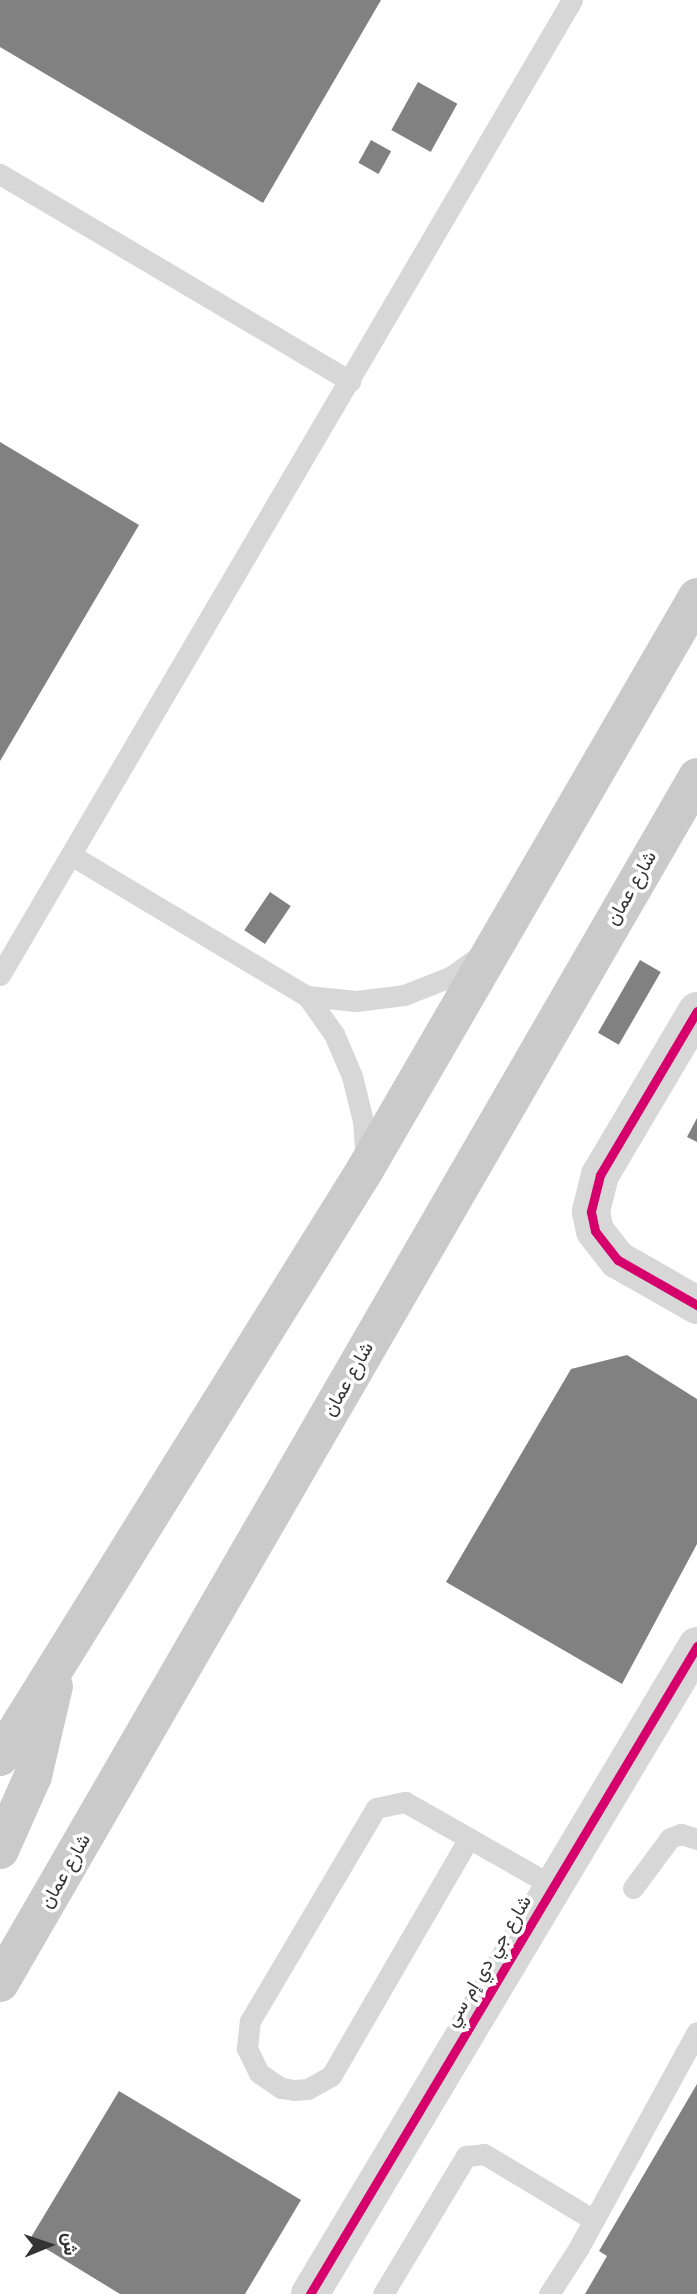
<!DOCTYPE html>
<html>
<head>
<meta charset="utf-8">
<style>
  body { margin:0 }
  #map { position:relative; width:697px; height:2294px; overflow:hidden; background:#fff; font-family:Poppins,Vazirmatn,sans-serif }
  div>[style] { position:absolute }
  [style*='--x'] { left:calc(var(--x)*1px); top:calc(var(--y)*1px); width:calc(var(--w)*1px); rotate:calc(var(--a)*1deg) }
  .building>* { inset:0; background:#818181; transform-origin:0 0 }
  .lane>* { height:21px; margin:-10.5px; padding:0 10.5px; transform-origin:10.5px; border-radius:10.5px; background:#d7d7d7 }
  .street>* { height:38px; margin:-19px; padding:0 19px; transform-origin:19px; border-radius:19px; background:#d7d7d7 }
  .primary>* { height:38px; margin:-19px; padding:0 19px; transform-origin:19px; border-radius:19px; background:#cacaca }
  .cycleway>* { height:9px; margin:-4.5px; padding:0 4.5px; transform-origin:4.5px; border-radius:4.5px; background:#d6006c }
  span { translate:-50% -50%; white-space:nowrap; text-align:center; line-height:1.15; -webkit-text-stroke:7px #fff; paint-order:stroke }
  .street-label { font-size:19px; color:#333 }
  .north { position:absolute; left:14px; top:2210px; width:70px; height:70px; -webkit-text-stroke:5px #fff; paint-order:stroke; rotate:88deg; font-size:19px; font-weight:700; line-height:28px; text-align:center; color:#333 }
  .north::after { content:''; display:block; margin:auto; width:24px; height:32px; background:#333; clip-path:polygon(50% 0,100% 100%,50% 72%,0 100%) }
</style>
</head>
<body>
<div id="map">
  <div class="building">
    <div style="clip-path:polygon(0 0,381px 0,263px 203px,0 47px)"></div>
    <div style="left:418px;top:82px;width:45px;height:55px;rotate:29deg"></div>
    <div style="left:371px;top:140px;width:23px;height:26px;rotate:29deg"></div>
    <div style="clip-path:polygon(0 442px,139px 525px,0 761px)"></div>
    <div style="left:270px;top:892px;width:25px;height:46px;rotate:34deg"></div>
    <div style="left:640px;top:960px;width:24px;height:84px;rotate:30deg"></div>
    <div style="clip-path:polygon(697px 1118px,697px 1142px,687px 1137px)"></div>
    <div style="clip-path:polygon(627px 1355px,697px 1399px,697px 1544px,622px 1684px,446px 1582px,571px 1369px)"></div>
    <div style="clip-path:polygon(697px 2084px,697px 2294px,585px 2294px,607px 2256px,599px 2251px)"></div>
    <div style="clip-path:polygon(119px 2091px,301px 2200px,245px 2294px,120px 2294px,30px 2239px)"></div>
  </div>
  <div class="lane">
    <div style="--x:0;--y:174;--w:407;--a:30.6"></div>
    <div style="--x:71;--y:855;--w:275;--a:30.9"></div>
    <div style="--x:307;--y:996;--w:49;--a:5.8"></div>
    <div style="--x:356;--y:1001;--w:48;--a:-7.1"></div>
    <div style="--x:404;--y:995;--w:49;--a:-21.4"></div>
    <div style="--x:450;--y:977;--w:38;--a:-35"></div>
    <div style="--x:0;--y:975;--w:1130;--a:-59.6"></div>
    <div style="--x:307;--y:996;--w:47;--a:54.6"></div>
    <div style="--x:334;--y:1034;--w:46;--a:66.8"></div>
    <div style="--x:352;--y:1076;--w:46;--a:76.3"></div>
    <div style="--x:363;--y:1121;--w:41;--a:85.8"></div>
    <div style="--x:469;--y:1838;--w:275;--a:120.1"></div>
    <div style="--x:331;--y:2076;--w:26;--a:151"></div>
    <div style="--x:308;--y:2089;--w:14;--a:176"></div>
    <div style="--x:294;--y:2090;--w:13;--a:-171"></div>
    <div style="--x:281;--y:2088;--w:27;--a:-146"></div>
    <div style="--x:259;--y:2073;--w:28;--a:-116"></div>
    <div style="--x:247;--y:2048;--w:27;--a:-84"></div>
    <div style="--x:250;--y:2021;--w:247;--a:-59.4"></div>
    <div style="--x:376;--y:1808;--w:30;--a:-12"></div>
    <div style="--x:405;--y:1802;--w:10;--a:29"></div>
    <div style="--x:414;--y:1807;--w:160;--a:29.6"></div>
    <div style="--x:633;--y:1888;--w:62;--a:-53.5"></div>
    <div style="--x:670;--y:1838;--w:12;--a:-20"></div>
    <div style="--x:681;--y:1834;--w:17;--a:17"></div>
    <div style="--x:383;--y:2294;--w:161;--a:-59"></div>
    <div style="--x:466;--y:2156;--w:18;--a:-6"></div>
    <div style="--x:484;--y:2154;--w:128;--a:31"></div>
    <div style="--x:549;--y:2294;--w:54;--a:-57.2"></div>
    <div style="--x:578;--y:2249;--w:247;--a:-61.3"></div>
  </div>
  <div class="street">
    <div style="--x:697;--y:1011;--w:191;--a:120.6"></div>
    <div style="--x:600;--y:1175;--w:38;--a:104"></div>
    <div style="--x:591;--y:1212;--w:19;--a:78"></div>
    <div style="--x:595;--y:1231;--w:37;--a:52"></div>
    <div style="--x:618;--y:1260;--w:91;--a:29.7"></div>
    <div style="--x:310;--y:2294;--w:755;--a:-59.15"></div>
  </div>
  <div class="primary">
    <div style="--x:0;--y:1757;--w:693;--a:-58.14"></div>
    <div style="--x:366;--y:1168;--w:660;--a:-59.9"></div>
    <div style="--x:0;--y:1850;--w:81;--a:-66"></div>
    <div style="--x:33;--y:1776;--w:92;--a:-76.9"></div>
    <div style="--x:0;--y:1983;--w:1393;--a:-59.97"></div>
  </div>
  <div class="cycleway">
    <div style="--x:697;--y:1011;--w:191;--a:120.6"></div>
    <div style="--x:600;--y:1175;--w:38;--a:104"></div>
    <div style="--x:591;--y:1212;--w:19;--a:78"></div>
    <div style="--x:595;--y:1231;--w:37;--a:52"></div>
    <div style="--x:618;--y:1260;--w:91;--a:29.7"></div>
    <div style="--x:310;--y:2294;--w:755;--a:-59.15"></div>
  </div>
  <div class="street-label">
    <span style="left:631px;top:888px;rotate:-60deg">شارع عمان</span>
    <span style="left:348px;top:1379px;rotate:-60deg">شارع عمان</span>
    <span style="left:65px;top:1871px;rotate:-60deg">شارع عمان</span>
    <span style="left:488px;top:1961px;rotate:-59deg">شارع جي دي إم سي</span>
  </div>
  <div class="north">ش</div>
</div>
</body>
</html>
